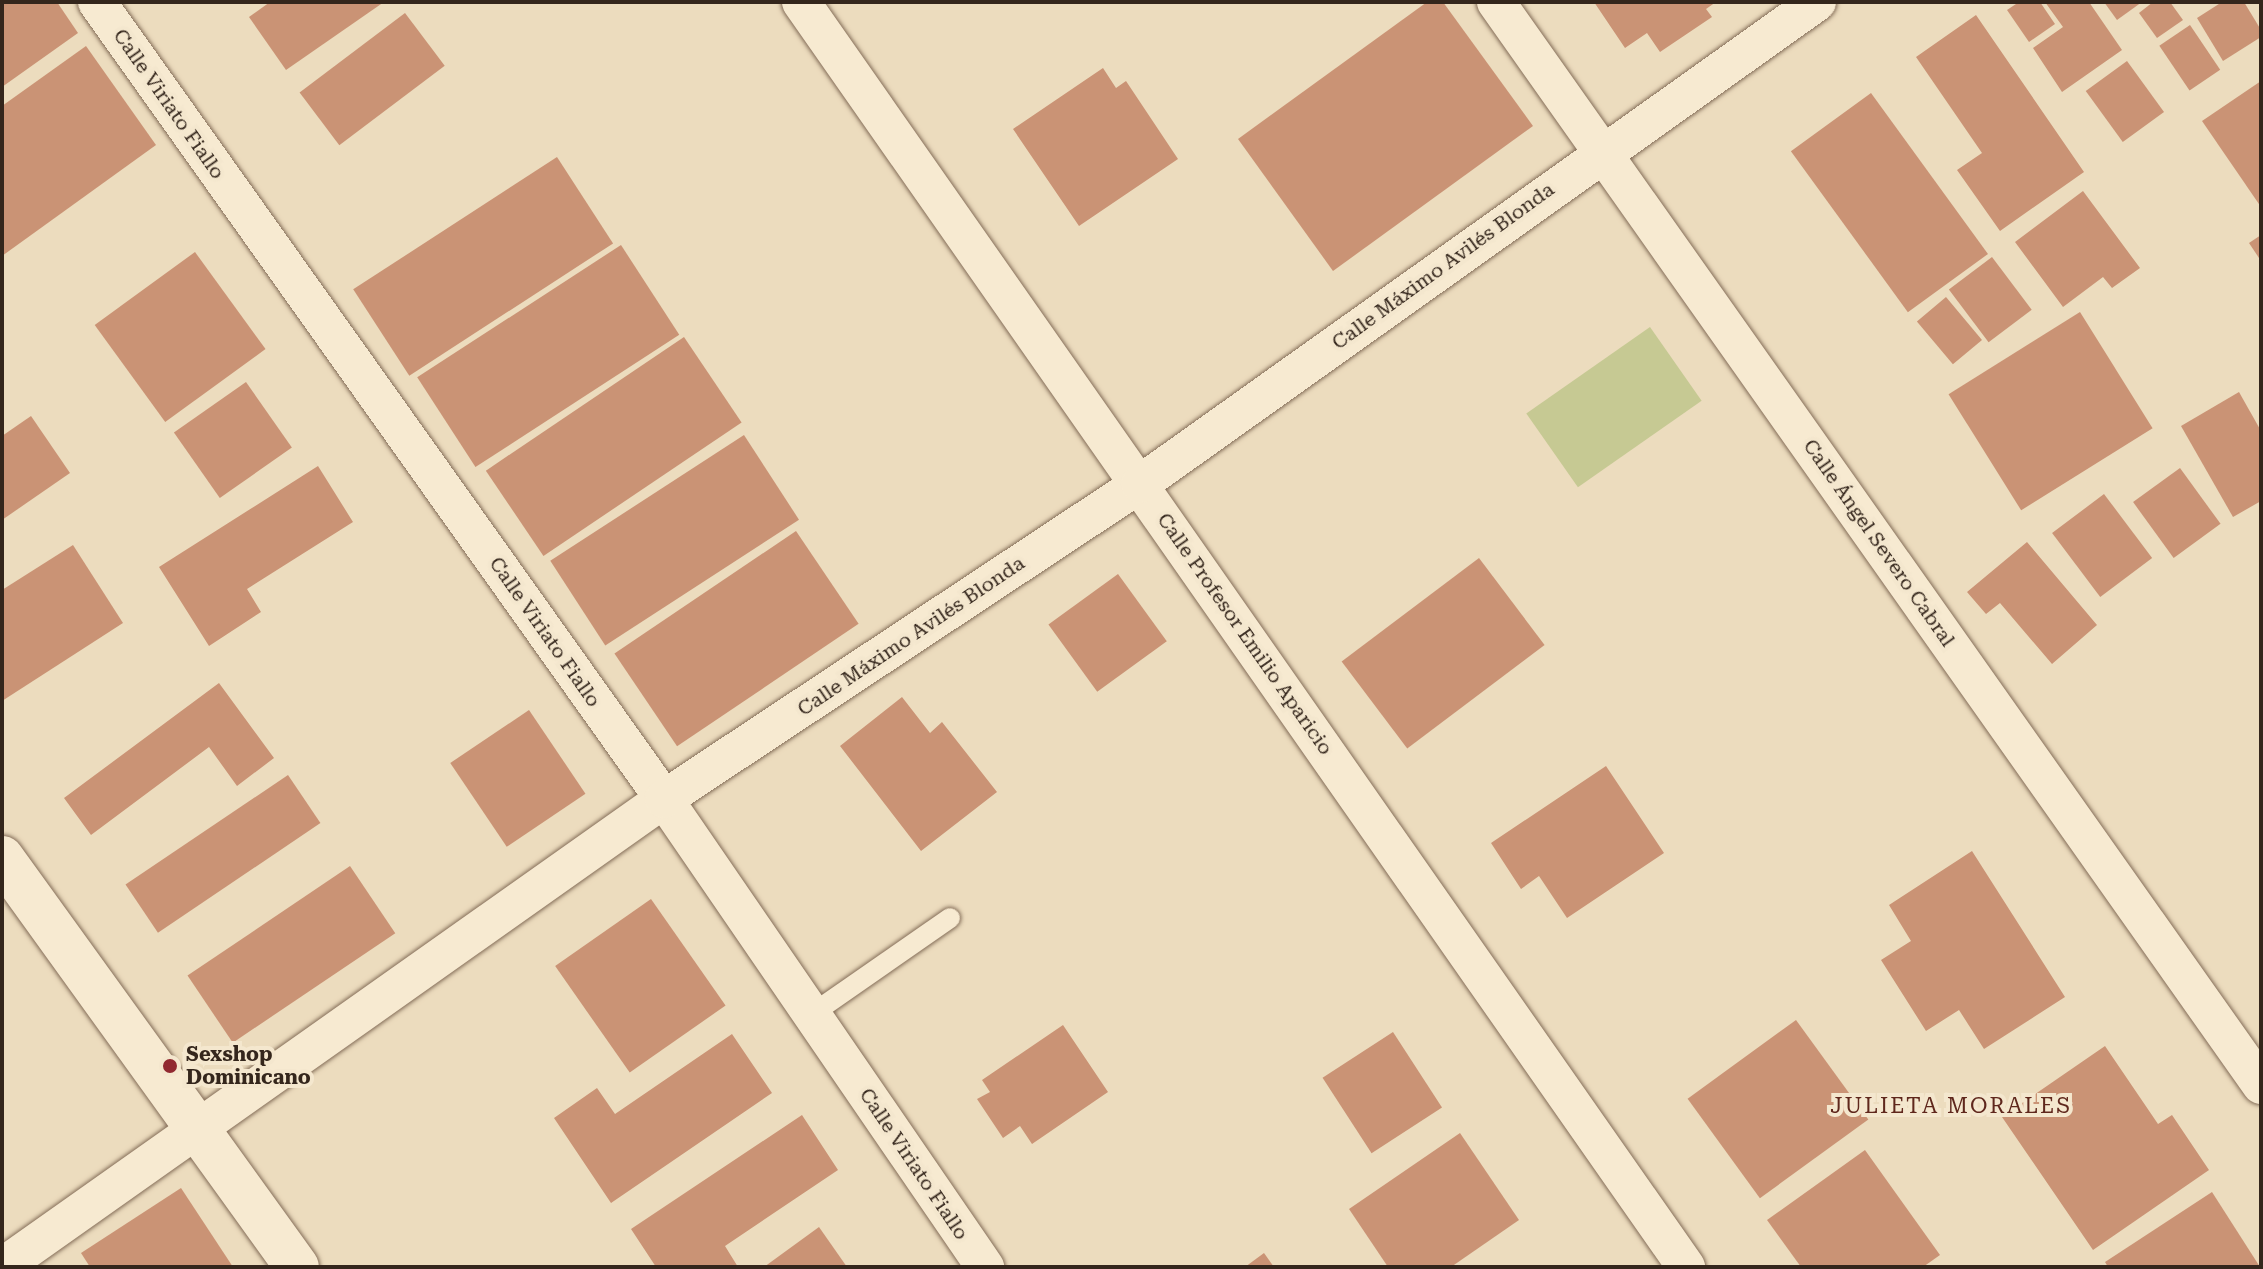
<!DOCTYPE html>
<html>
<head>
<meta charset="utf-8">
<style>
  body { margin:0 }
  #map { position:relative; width:2263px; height:1269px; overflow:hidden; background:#ecdcbe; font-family:"Roboto Serif",serif }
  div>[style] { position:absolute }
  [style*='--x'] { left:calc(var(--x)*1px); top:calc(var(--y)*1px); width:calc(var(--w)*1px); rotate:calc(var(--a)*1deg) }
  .green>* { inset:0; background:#c6c993; transform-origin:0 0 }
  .building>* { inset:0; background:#ca9375; transform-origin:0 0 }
  .roads { filter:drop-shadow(0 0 2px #846d58) drop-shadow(0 0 2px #846d58) }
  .service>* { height:20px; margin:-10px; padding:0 10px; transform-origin:10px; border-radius:10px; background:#f7ead1 }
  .minor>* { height:38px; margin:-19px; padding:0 19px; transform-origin:19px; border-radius:19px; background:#f7ead1 }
  .tertiary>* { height:44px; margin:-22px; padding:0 22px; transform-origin:22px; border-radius:22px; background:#f7ead1 }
  .dots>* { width:22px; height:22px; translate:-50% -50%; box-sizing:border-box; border:4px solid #f4e7ce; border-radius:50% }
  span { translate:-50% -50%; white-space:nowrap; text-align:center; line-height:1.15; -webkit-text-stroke:8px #f4e7ce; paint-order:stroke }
  .street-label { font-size:20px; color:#34261c }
  .poi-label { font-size:20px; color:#34261c; font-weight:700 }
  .left { translate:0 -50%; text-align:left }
  .neighbourhood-label { font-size:22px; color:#5f271c; letter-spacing:2px }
  .frame { position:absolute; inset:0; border:4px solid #34261c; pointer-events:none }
</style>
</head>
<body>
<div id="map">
  <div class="green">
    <div style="left:1650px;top:327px;width:90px;height:151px;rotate:55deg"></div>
  </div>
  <div class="building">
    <div style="clip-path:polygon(2px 2px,57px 2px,78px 33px,2px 87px)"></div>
    <div style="clip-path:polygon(270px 2px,384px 2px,286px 70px,249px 17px)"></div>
    <div style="clip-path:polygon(1427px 2px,1443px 2px,1533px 126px,1333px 271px,1238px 139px)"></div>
    <div style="clip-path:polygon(1594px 2px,1716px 2px,1706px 9px,1712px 17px,1660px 52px,1647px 33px,1625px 48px)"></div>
    <div style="clip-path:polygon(2019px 2px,2040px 2px,2055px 24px,2029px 42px,2007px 10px)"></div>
    <div style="clip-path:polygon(2045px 2px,2089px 2px,2122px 50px,2062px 92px,2033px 48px,2063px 27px)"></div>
    <div style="clip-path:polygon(2104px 2px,2142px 2px,2117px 20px)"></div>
    <div style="clip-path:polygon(2153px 2px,2170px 2px,2183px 20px,2157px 38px,2139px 13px)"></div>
    <div style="clip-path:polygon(2222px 2px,2244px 2px,2261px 30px,2261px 37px,2223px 61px,2197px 18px)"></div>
    <div style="left:405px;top:13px;width:66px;height:132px;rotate:53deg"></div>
    <div style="clip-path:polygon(1976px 15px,2084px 172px,2000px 231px,1957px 170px,1982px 153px,1916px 57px)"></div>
    <div style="left:2190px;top:25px;width:54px;height:37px;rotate:56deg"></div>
    <div style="clip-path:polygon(86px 46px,156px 145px,2px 256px,2px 106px)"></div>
    <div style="left:2127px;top:61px;width:63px;height:51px;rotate:54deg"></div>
    <div style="clip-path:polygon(1103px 68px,1116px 88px,1126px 81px,1178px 159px,1079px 226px,1013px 129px)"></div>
    <div style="clip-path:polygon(2261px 81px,2261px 207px,2202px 121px)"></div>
    <div style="left:1871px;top:93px;width:199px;height:99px;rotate:54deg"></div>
    <div style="left:557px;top:157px;width:103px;height:243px;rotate:57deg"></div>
    <div style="clip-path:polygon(2083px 191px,2140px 268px,2112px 288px,2103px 277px,2063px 307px,2015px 242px)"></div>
    <div style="clip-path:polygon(2261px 235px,2261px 261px,2249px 243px)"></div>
    <div style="left:621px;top:245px;width:107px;height:243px;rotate:57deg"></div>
    <div style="left:195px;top:252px;width:120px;height:124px;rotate:54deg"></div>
    <div style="left:1992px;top:257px;width:66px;height:54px;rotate:53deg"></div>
    <div style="left:1946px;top:297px;width:56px;height:38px;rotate:50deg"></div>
    <div style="left:2080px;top:312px;width:137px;height:155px;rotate:58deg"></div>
    <div style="left:684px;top:337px;width:103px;height:239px;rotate:56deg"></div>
    <div style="left:246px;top:382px;width:80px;height:88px;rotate:55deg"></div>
    <div style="clip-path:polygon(2239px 392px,2261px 431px,2261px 501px,2233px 517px,2181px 426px)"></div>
    <div style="clip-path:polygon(31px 416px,70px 473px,2px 520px,2px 436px)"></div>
    <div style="left:744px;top:435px;width:101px;height:231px;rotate:57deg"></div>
    <div style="clip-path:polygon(318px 466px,353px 522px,247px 589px,261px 612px,209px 646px,159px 567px)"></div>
    <div style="left:2180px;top:468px;width:69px;height:58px;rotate:54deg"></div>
    <div style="left:2104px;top:494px;width:80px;height:65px;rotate:53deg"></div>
    <div style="left:796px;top:531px;width:112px;height:219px;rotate:56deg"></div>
    <div style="clip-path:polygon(2027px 542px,2097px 625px,2052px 664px,2000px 603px,1986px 614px,1967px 592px)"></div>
    <div style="clip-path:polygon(73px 545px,123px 623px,2px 701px,2px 590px)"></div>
    <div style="left:1479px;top:558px;width:109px;height:172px;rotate:53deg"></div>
    <div style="left:1118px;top:574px;width:83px;height:86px;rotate:54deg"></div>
    <div style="clip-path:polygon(219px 683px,274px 758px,237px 786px,209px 747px,91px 835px,64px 798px)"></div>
    <div style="clip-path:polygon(902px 697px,930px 733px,942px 722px,997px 792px,921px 851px,840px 746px)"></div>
    <div style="left:529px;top:710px;width:101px;height:95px;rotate:56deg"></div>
    <div style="clip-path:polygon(1606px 766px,1664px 853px,1567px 918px,1539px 876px,1521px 889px,1491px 843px)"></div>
    <div style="left:288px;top:775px;width:58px;height:196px;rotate:56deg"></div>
    <div style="clip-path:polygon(1972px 851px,2065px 997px,1984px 1049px,1959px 1010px,1926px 1031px,1881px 960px,1911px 941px,1889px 905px)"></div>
    <div style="left:350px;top:866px;width:81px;height:196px;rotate:56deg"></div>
    <div style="left:651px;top:899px;width:130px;height:117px;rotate:55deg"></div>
    <div style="left:1796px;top:1020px;width:123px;height:134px;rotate:54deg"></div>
    <div style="clip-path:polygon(1063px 1025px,1108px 1092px,1032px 1144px,1020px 1126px,1003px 1138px,977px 1099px,990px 1092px,982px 1080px)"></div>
    <div style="left:1393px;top:1032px;width:90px;height:84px;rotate:57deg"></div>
    <div style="clip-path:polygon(732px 1034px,772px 1093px,611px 1203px,554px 1118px,597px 1088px,615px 1114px)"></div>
    <div style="clip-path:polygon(2105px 1046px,2158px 1124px,2172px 1115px,2209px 1170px,2093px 1250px,2002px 1117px)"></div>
    <div style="clip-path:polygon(802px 1115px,838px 1170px,725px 1246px,738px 1267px,656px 1267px,631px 1229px)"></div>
    <div style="clip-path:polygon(1460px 1133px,1519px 1220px,1451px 1267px,1388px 1267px,1349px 1209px)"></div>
    <div style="clip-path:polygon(1865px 1150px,1940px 1255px,1923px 1267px,1801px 1267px,1767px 1220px)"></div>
    <div style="clip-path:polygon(181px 1188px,233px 1267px,90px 1267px,81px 1253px)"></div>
    <div style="clip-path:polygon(2212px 1192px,2260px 1267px,2108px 1267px,2105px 1262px)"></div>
    <div style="clip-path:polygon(819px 1227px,847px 1267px,764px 1267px)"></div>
    <div style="clip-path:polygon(1264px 1253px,1274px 1267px,1245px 1267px)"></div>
  </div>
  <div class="roads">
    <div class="service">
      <div style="--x:812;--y:1014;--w:168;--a:-34.8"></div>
    </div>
    <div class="minor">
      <div style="--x:97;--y:2;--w:978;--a:54.57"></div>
      <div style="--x:664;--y:799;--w:568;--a:55.55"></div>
      <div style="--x:801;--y:2;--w:1544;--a:55.02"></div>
      <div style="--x:1496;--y:2;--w:1326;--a:54.76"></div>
      <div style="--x:2;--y:1267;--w:811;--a:-35.26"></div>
      <div style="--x:664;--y:799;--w:571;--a:-33.5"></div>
      <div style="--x:1140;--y:484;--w:831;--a:-35.45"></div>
    </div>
    <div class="tertiary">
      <div style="--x:2;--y:858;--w:504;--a:54.2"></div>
    </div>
  </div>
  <div class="dots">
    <div style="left:170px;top:1066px;background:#912930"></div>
  </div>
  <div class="street-label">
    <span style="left:169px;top:104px;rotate:55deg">Calle Viriato Fiallo</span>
    <span style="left:1443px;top:266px;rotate:-36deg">Calle Máximo Avilés Blonda</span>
    <span style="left:1879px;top:543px;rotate:55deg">Calle Ángel Severo Cabral</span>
    <span style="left:545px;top:632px;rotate:55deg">Calle Viriato Fiallo</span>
    <span style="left:1245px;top:634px;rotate:55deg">Calle Profesor Emilio Aparicio</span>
    <span style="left:911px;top:636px;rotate:-34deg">Calle Máximo Avilés Blonda</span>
    <span style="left:914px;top:1164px;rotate:56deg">Calle Viriato Fiallo</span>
  </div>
  <div class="poi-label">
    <span class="left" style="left:186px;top:1066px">Sexshop<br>Dominicano</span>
  </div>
  <div class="neighbourhood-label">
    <span style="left:1951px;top:1106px">JULIETA MORALES</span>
  </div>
  <div class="frame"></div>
</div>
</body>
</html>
